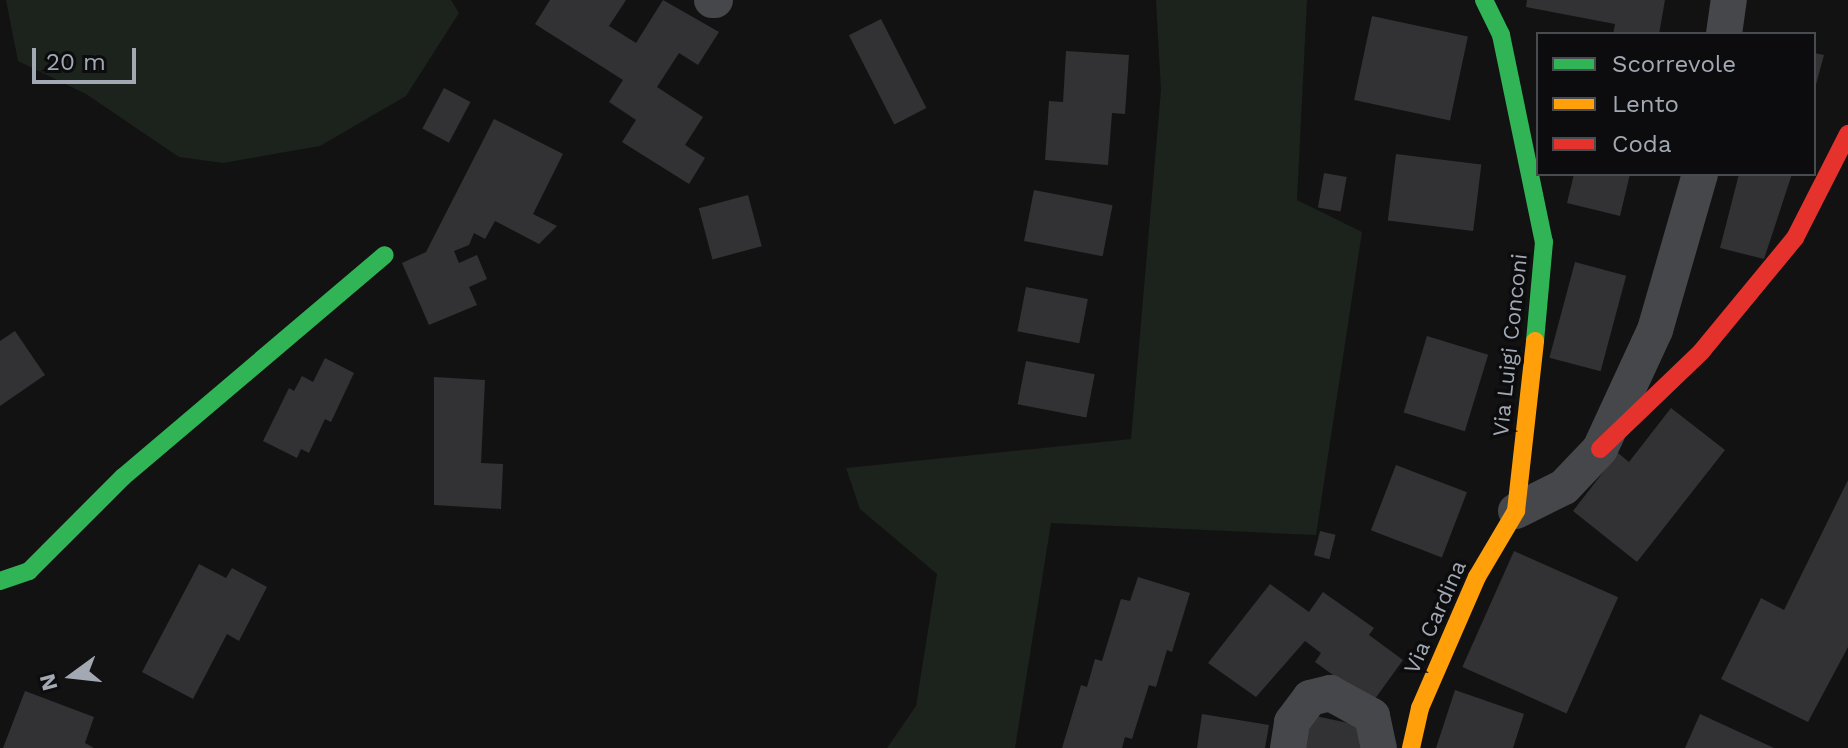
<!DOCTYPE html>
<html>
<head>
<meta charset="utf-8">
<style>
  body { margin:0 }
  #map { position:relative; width:1848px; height:748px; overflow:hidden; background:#121212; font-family:"Work Sans",sans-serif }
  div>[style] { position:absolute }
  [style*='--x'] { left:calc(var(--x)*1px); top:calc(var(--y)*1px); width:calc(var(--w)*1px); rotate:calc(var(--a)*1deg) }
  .green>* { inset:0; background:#1c221c }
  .building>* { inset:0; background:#323235; transform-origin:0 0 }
  .street>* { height:36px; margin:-18px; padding:0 18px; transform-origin:18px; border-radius:18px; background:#46474b }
  .fast>* { height:18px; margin:-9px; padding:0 9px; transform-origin:9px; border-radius:9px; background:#30b455 }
  .slow>* { height:18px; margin:-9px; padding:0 9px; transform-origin:9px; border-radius:9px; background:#ff9f0a }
  .jam>* { height:18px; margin:-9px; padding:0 9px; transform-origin:9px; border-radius:9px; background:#e5322d }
  span { translate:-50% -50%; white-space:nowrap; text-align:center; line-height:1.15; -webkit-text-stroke:7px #0c0c0e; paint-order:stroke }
  .street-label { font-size:22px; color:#a2a9b3 }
  .legend { position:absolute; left:1536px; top:32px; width:280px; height:144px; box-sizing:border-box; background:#0c0c0e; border:2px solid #484b50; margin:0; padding:10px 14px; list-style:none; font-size:24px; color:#a2a9b3 }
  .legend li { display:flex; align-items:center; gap:16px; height:40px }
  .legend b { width:40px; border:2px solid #484b50 }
  .north { position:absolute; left:32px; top:636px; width:80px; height:80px; -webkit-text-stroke:6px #0c0c0e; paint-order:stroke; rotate:255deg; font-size:22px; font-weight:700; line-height:32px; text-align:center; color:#a2a9b3 }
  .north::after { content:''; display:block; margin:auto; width:28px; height:36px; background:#a2a9b3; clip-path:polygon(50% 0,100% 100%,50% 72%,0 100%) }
  .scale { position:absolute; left:32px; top:48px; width:104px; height:36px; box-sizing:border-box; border:4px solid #a2a9b3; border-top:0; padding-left:10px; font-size:24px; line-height:28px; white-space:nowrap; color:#a2a9b3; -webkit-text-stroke:6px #0c0c0e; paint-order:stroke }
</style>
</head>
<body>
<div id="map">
  <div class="green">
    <div style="clip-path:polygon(6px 0,451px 0,459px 13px,406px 96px,320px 146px,223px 163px,179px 157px,86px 94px,18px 61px)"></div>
    <div style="clip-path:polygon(1156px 0,1307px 0,1297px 200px,1362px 232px,1316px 535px,1051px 523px,1015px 748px,887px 748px,916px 706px,937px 574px,860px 509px,846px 468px,1131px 439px,1161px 90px)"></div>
  </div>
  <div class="building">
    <div style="clip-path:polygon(550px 0,626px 0,609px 26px,636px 43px,663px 0,719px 32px,698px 65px,679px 53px,657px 87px,703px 117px,685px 145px,705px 158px,689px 184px,622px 142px,636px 120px,609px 102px,623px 80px,535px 24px)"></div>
    <div style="clip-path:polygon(1527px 0,1665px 0,1659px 34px,1613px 34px,1615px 24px,1526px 7px)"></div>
    <div style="left:1372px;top:16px;width:98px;height:86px;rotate:12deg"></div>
    <div style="left:881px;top:19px;width:100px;height:36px;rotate:63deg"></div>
    <div style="clip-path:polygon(1066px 51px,1129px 55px,1125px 114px,1112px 113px,1108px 165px,1045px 160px,1049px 101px,1063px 102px)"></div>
    <div style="clip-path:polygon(1814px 53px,1824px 55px,1815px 88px,1814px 88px)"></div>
    <div style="left:444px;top:88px;width:30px;height:46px;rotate:28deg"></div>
    <div style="clip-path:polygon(494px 119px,563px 154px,533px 214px,557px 226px,539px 244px,495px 221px,485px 239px,474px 233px,469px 245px,454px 251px,459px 263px,477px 255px,487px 279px,469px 287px,477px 305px,429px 325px,402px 263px,426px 252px)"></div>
    <div style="left:1396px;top:154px;width:86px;height:67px;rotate:7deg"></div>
    <div style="left:1324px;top:173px;width:23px;height:35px;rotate:10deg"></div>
    <div style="clip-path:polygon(1574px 174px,1630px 174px,1620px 216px,1567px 203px)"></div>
    <div style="clip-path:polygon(1739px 174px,1792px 174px,1764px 259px,1720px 248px)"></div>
    <div style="left:1034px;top:190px;width:80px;height:52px;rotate:11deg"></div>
    <div style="left:748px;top:195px;width:53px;height:51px;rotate:75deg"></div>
    <div style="left:1575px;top:262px;width:53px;height:99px;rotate:15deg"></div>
    <div style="left:1026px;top:287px;width:63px;height:45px;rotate:11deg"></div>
    <div style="clip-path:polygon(15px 331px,45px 375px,0 406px,0 341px)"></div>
    <div style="left:1427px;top:336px;width:64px;height:80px;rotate:17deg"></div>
    <div style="clip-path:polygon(325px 358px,354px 373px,331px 422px,325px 419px,309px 453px,301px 449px,297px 458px,263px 441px,289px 388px,294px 391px,302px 376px,313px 382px)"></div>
    <div style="left:1026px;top:361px;width:70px;height:44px;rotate:11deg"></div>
    <div style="clip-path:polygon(434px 377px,485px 380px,481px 463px,503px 464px,501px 509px,434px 505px)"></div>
    <div style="clip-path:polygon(1671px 408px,1725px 450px,1637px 562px,1573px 511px,1618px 453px,1629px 462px)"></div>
    <div style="left:1396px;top:465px;width:76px;height:70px;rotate:21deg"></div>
    <div style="clip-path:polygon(1848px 480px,1848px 647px,1808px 722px,1721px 679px,1761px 598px,1784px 610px)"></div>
    <div style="left:1320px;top:531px;width:16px;height:25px;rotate:14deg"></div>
    <div style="left:1514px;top:551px;width:114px;height:127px;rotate:24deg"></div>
    <div style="clip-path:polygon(199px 564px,226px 578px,232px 568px,267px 587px,239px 641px,227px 634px,193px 699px,142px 672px)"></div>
    <div style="clip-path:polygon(1138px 577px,1190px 593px,1172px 652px,1167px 650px,1156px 687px,1149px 685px,1132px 739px,1125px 737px,1122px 748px,1062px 748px,1081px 685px,1087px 687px,1095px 659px,1102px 661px,1121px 599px,1130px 601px)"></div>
    <div style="clip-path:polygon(1270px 584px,1309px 612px,1323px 592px,1374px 628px,1369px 635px,1403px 660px,1372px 703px,1315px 662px,1321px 653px,1305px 641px,1256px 697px,1208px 663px)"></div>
    <div style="clip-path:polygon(1455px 690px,1524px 714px,1513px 748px,1436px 748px)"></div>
    <div style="clip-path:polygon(25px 691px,94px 717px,85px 743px,94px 748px,3px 748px)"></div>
    <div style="clip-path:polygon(1202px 714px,1269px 725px,1265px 748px,1197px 748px)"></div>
    <div style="clip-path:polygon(1700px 714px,1774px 748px,1685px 748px)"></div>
    <div style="clip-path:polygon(1311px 715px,1367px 727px,1363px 748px,1304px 748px)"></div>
  </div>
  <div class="street">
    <div style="--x:712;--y:0;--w:3;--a:0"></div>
    <div style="--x:1724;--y:34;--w:34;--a:-82"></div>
    <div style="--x:1516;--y:511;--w:54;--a:-26.6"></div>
    <div style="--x:1564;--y:487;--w:52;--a:-46.5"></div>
    <div style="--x:1600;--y:449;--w:131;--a:-65.2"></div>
    <div style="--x:1655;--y:330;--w:162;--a:-73.9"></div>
    <div style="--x:1288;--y:748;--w:26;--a:-81"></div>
    <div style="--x:1292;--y:722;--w:30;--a:-53"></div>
    <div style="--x:1310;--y:698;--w:21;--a:-14"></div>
    <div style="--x:1330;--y:693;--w:48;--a:28.7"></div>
    <div style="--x:1372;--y:716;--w:33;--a:78"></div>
  </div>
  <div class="fast">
    <div style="--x:1484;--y:0;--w:39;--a:64"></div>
    <div style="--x:1501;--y:35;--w:211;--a:78.3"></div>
    <div style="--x:1544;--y:242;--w:99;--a:95.2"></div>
    <div style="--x:0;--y:581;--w:31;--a:-19"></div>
    <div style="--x:29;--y:571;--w:133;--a:-45"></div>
    <div style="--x:123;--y:477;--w:343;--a:-40.3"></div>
  </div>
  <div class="slow">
    <div style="--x:1411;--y:748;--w:41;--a:-77.3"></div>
    <div style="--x:1420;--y:708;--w:143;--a:-66.5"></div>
    <div style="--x:1477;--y:577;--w:77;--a:-59.4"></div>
    <div style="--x:1516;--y:511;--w:171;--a:-83.6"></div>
  </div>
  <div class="jam">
    <div style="--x:1600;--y:449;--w:140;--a:-43.8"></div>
    <div style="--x:1701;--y:352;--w:148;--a:-50.5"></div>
    <div style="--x:1795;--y:238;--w:117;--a:-63"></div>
  </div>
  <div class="street-label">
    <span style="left:1510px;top:345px;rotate:-84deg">Via Luigi Conconi</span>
    <span style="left:1435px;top:617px;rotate:-66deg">Via Cardina</span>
  </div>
  <ul class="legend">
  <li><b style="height:10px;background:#30b455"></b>Scorrevole</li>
  <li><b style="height:10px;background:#ff9f0a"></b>Lento</li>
  <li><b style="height:10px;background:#e5322d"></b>Coda</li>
  </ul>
  <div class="north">N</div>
  <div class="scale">20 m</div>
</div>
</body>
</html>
